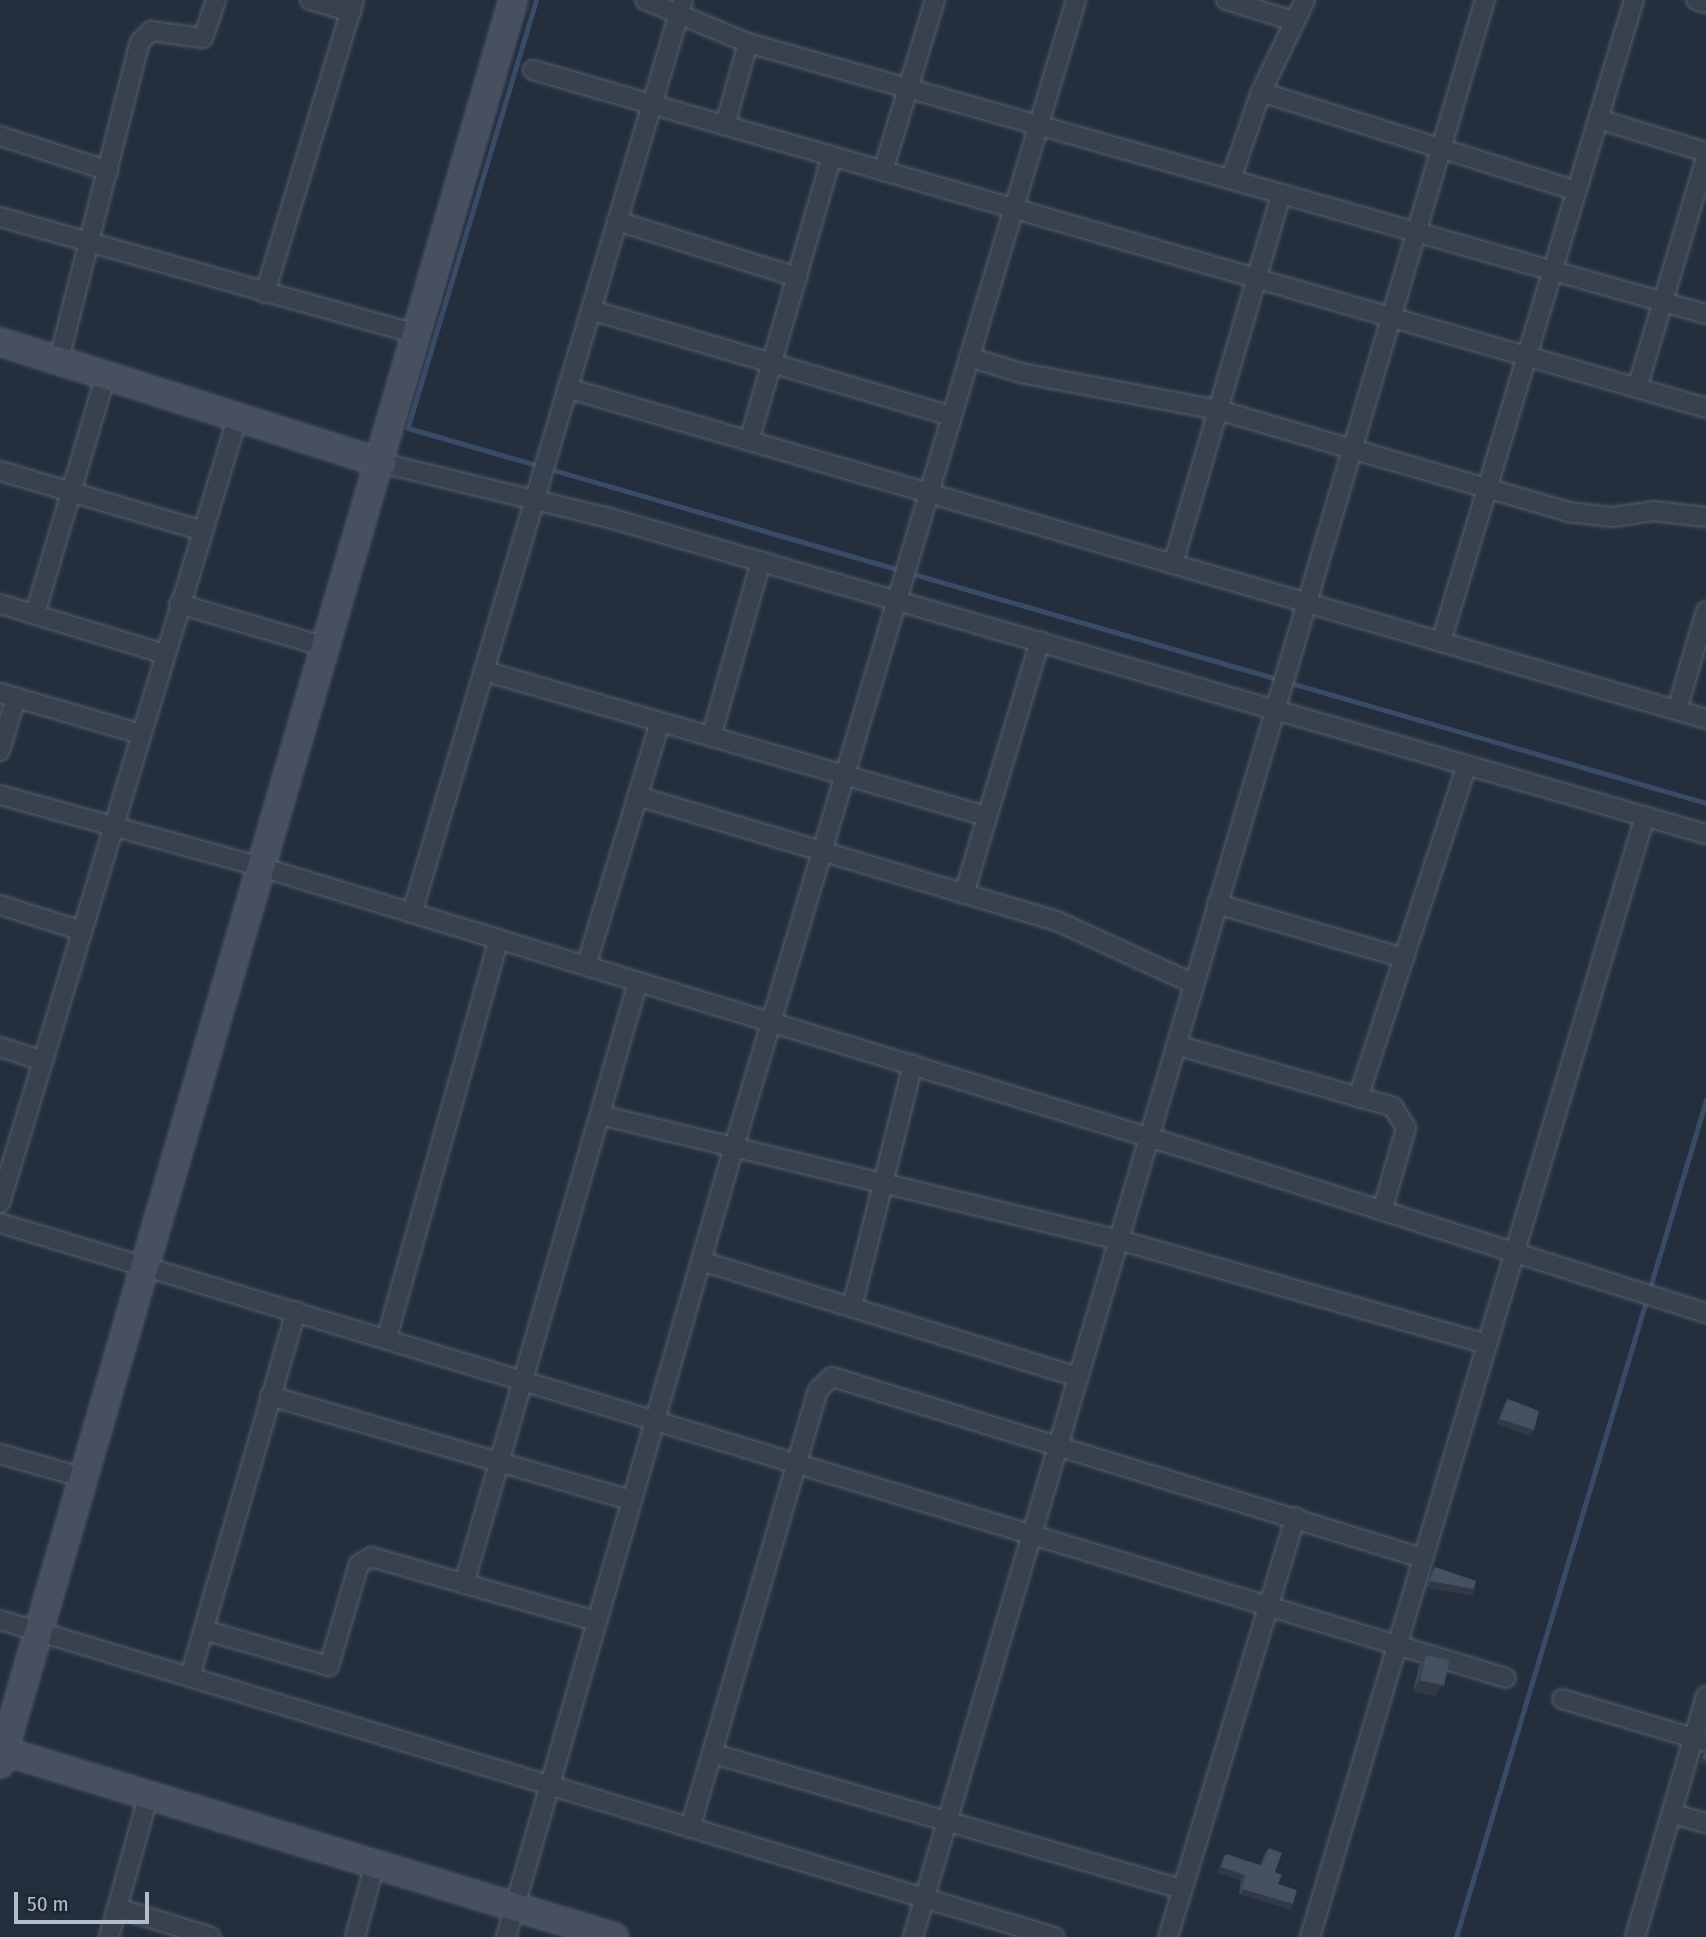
<!DOCTYPE html>
<html>
<head>
<meta charset="utf-8">
<style>
  body { margin:0 }
  #map { position:relative; width:1706px; height:1937px; overflow:hidden; background:#242f3e; font-family:"Fira Sans Condensed",sans-serif }
  div>[style] { position:absolute }
  [style*='--x'] { left:calc(var(--x)*1px); top:calc(var(--y)*1px); width:calc(var(--w)*1px); rotate:calc(var(--a)*1deg) }
  .stream>* { height:5px; margin:-2.5px; padding:0 2.5px; transform-origin:2.5px; border-radius:2.5px; background:#394c67 }
  .roads { filter:drop-shadow(0 0 2px #565f6c) drop-shadow(0 0 2px #565f6c) }
  .street>* { height:18px; margin:-9px; padding:0 9px; transform-origin:9px; border-radius:9px; background:#38414e }
  .secondary>* { height:26px; margin:-13px; padding:0 13px; transform-origin:13px; border-radius:13px; background:#465061 }
  .wall>* { inset:0; background:#3b4654 }
  .shaded-wall>* { inset:0; background:#303945; transform-origin:0 0 }
  .building>* { inset:0; background:#455162; transform-origin:0 0 }
  span { translate:-50% -50%; white-space:nowrap; text-align:center; line-height:1.15; -webkit-text-stroke:6px #1d2633; paint-order:stroke }
  .scale { position:absolute; left:14px; top:1892px; width:135px; height:32px; box-sizing:border-box; border:4px solid #b4bcc9; border-top:0; padding-left:9px; font-size:21px; line-height:24px; white-space:nowrap; color:#b4bcc9; -webkit-text-stroke:5px #1d2633; paint-order:stroke }
</style>
</head>
<body>
<div id="map">
  <div class="stream">
    <div style="--x:536;--y:0;--w:447;--a:106.7"></div>
    <div style="--x:408;--y:428;--w:1351;--a:16.11"></div>
    <div style="--x:1456;--y:1937;--w:874;--a:-73.37"></div>
  </div>
  <div class="roads">
    <div class="street">
      <div style="--x:310;--y:0;--w:43;--a:16.3"></div>
      <div style="--x:645;--y:0;--w:112;--a:22.7"></div>
      <div style="--x:748;--y:43;--w:996;--a:15.8"></div>
      <div style="--x:1226;--y:0;--w:71;--a:17.2"></div>
      <div style="--x:1696;--y:0;--w:10;--a:17"></div>
      <div style="--x:533;--y:70;--w:1221;--a:16.07"></div>
      <div style="--x:1261;--y:92;--w:331;--a:17.4"></div>
      <div style="--x:1598;--y:119;--w:113;--a:17"></div>
      <div style="--x:725;--y:125;--w:85;--a:-74.3"></div>
      <div style="--x:0;--y:136;--w:114;--a:17.8"></div>
      <div style="--x:883;--y:171;--w:179;--a:-73.1"></div>
      <div style="--x:1231;--y:179;--w:92;--a:-71"></div>
      <div style="--x:1261;--y:92;--w:102;--a:-64.4"></div>
      <div style="--x:0;--y:217;--w:433;--a:15.7"></div>
      <div style="--x:617;--y:221;--w:189;--a:17.3"></div>
      <div style="--x:265;--y:293;--w:306;--a:-73.1"></div>
      <div style="--x:591;--y:310;--w:375;--a:16.4"></div>
      <div style="--x:969;--y:357;--w:54;--a:17.1"></div>
      <div style="--x:1021;--y:373;--w:200;--a:10.6"></div>
      <div style="--x:1218;--y:410;--w:365;--a:16.2"></div>
      <div style="--x:1568;--y:512;--w:44;--a:6.5"></div>
      <div style="--x:1612;--y:517;--w:42;--a:-8.1"></div>
      <div style="--x:1654;--y:511;--w:52;--a:6.6"></div>
      <div style="--x:58;--y:363;--w:331;--a:-75.7"></div>
      <div style="--x:140;--y:42;--w:16;--a:-45"></div>
      <div style="--x:151;--y:31;--w:52;--a:7.7"></div>
      <div style="--x:203;--y:38;--w:40;--a:-71.1"></div>
      <div style="--x:567;--y:388;--w:1186;--a:16.2"></div>
      <div style="--x:1637;--y:388;--w:240;--a:-73.3"></div>
      <div style="--x:749;--y:441;--w:297;--a:-73.8"></div>
      <div style="--x:382;--y:463;--w:230;--a:13.6"></div>
      <div style="--x:606;--y:517;--w:1145;--a:16.08"></div>
      <div style="--x:0;--y:471;--w:211;--a:16.5"></div>
      <div style="--x:1173;--y:564;--w:385;--a:-73.7"></div>
      <div style="--x:0;--y:604;--w:172;--a:16.9"></div>
      <div style="--x:179;--y:604;--w:153;--a:16.3"></div>
      <div style="--x:35;--y:614;--w:246;--a:-73.5"></div>
      <div style="--x:1441;--y:642;--w:670;--a:-73.27"></div>
      <div style="--x:484;--y:671;--w:523;--a:16.11"></div>
      <div style="--x:0;--y:693;--w:147;--a:16.2"></div>
      <div style="--x:1677;--y:710;--w:103;--a:-73.7"></div>
      <div style="--x:711;--y:737;--w:183;--a:-74.1"></div>
      <div style="--x:0;--y:751;--w:56;--a:-73.5"></div>
      <div style="--x:0;--y:795;--w:271;--a:15.4"></div>
      <div style="--x:261;--y:867;--w:962;--a:16.93"></div>
      <div style="--x:1181;--y:1147;--w:551;--a:17.55"></div>
      <div style="--x:637;--y:796;--w:440;--a:16.6"></div>
      <div style="--x:1059;--y:922;--w:149;--a:24.7"></div>
      <div style="--x:964;--y:894;--w:264;--a:-73.3"></div>
      <div style="--x:1217;--y:904;--w:195;--a:16.1"></div>
      <div style="--x:0;--y:905;--w:86;--a:17.6"></div>
      <div style="--x:412;--y:913;--w:952;--a:-73.47"></div>
      <div style="--x:586;--y:966;--w:255;--a:-73.1"></div>
      <div style="--x:1176;--y:1045;--w:226;--a:15.9"></div>
      <div style="--x:1393;--y:1107;--w:25;--a:58"></div>
      <div style="--x:1406;--y:1128;--w:86;--a:106.1"></div>
      <div style="--x:0;--y:1047;--w:45;--a:18"></div>
      <div style="--x:1358;--y:1098;--w:350;--a:-71.9"></div>
      <div style="--x:600;--y:1115;--w:534;--a:13.54"></div>
      <div style="--x:1119;--y:1240;--w:382;--a:15.8"></div>
      <div style="--x:0;--y:1203;--w:819;--a:-73.18"></div>
      <div style="--x:0;--y:1223;--w:1573;--a:16.81"></div>
      <div style="--x:701;--y:1261;--w:395;--a:17.1"></div>
      <div style="--x:852;--y:1307;--w:250;--a:-75.9"></div>
      <div style="--x:387;--y:1337;--w:413;--a:-74.3"></div>
      <div style="--x:270;--y:1396;--w:375;--a:16.1"></div>
      <div style="--x:0;--y:1454;--w:87;--a:15.9"></div>
      <div style="--x:464;--y:1584;--w:627;--a:-73.88"></div>
      <div style="--x:0;--y:1620;--w:1101;--a:16.74"></div>
      <div style="--x:204;--y:1630;--w:130;--a:16.1"></div>
      <div style="--x:329;--y:1666;--w:106;--a:-73.6"></div>
      <div style="--x:359;--y:1564;--w:14;--a:-30"></div>
      <div style="--x:371;--y:1557;--w:233;--a:15.9"></div>
      <div style="--x:190;--y:1676;--w:380;--a:-73.8"></div>
      <div style="--x:1562;--y:1699;--w:150;--a:16.6"></div>
      <div style="--x:714;--y:1754;--w:486;--a:16.1"></div>
      <div style="--x:1674;--y:1814;--w:33;--a:16"></div>
      <div style="--x:690;--y:1828;--w:456;--a:-73.7"></div>
      <div style="--x:818;--y:1390;--w:19;--a:-43"></div>
      <div style="--x:832;--y:1377;--w:617;--a:17.05"></div>
      <div style="--x:118;--y:1908;--w:97;--a:17.3"></div>
      <div style="--x:109;--y:1937;--w:145;--a:-74.4"></div>
      <div style="--x:355;--y:1937;--w:73;--a:-74.8"></div>
      <div style="--x:506;--y:1937;--w:819;--a:-73.91"></div>
      <div style="--x:733;--y:1150;--w:1200;--a:-73.39"></div>
      <div style="--x:913;--y:1937;--w:2020;--a:-73.55"></div>
      <div style="--x:1168;--y:1937;--w:439;--a:-73.1"></div>
      <div style="--x:1310;--y:1937;--w:1170;--a:-73.36"></div>
      <div style="--x:1635;--y:1937;--w:251;--a:-73.6"></div>
    </div>
    <div class="secondary">
      <div style="--x:0;--y:342;--w:401;--a:17.6"></div>
      <div style="--x:0;--y:1750;--w:642;--a:16.94"></div>
      <div style="--x:0;--y:1764;--w:1837;--a:-73.78"></div>
    </div>
  </div>
  <div class="wall">
    <div style="clip-path:polygon(1508px 1399px,1530px 1436px,1497px 1424px,1504px 1405px)"></div>
    <div style="clip-path:polygon(1435px 1567px,1474px 1589px,1470px 1595px,1427px 1587px,1431px 1572px)"></div>
    <div style="clip-path:polygon(1426px 1655px,1435px 1696px,1413px 1691px,1419px 1665px)"></div>
    <div style="clip-path:polygon(1269px 1848px,1278px 1884px,1290px 1909px,1239px 1894px,1241px 1880px,1218px 1873px,1222px 1860px,1226px 1854px,1260px 1865px,1265px 1853px)"></div>
  </div>
  <div class="shaded-wall">
    <div style="clip-path:polygon(1500px 1419px,1534px 1430px,1530px 1436px,1497px 1424px)"></div>
    <div style="left:1430px;top:1581px;width:45px;height:7px;rotate:10deg"></div>
    <div style="clip-path:polygon(1420px 1680px,1443px 1685px,1435px 1696px,1413px 1691px)"></div>
    <div style="clip-path:polygon(1702px 1758px,1706px 1760px,1706px 1766px,1698px 1764px)"></div>
    <div style="clip-path:polygon(1221px 1867px,1245px 1875px,1241px 1880px,1218px 1873px)"></div>
    <div style="left:1243px;top:1889px;width:52px;height:6px;rotate:17deg"></div>
  </div>
  <div class="building">
    <div style="clip-path:polygon(1508px 1399px,1539px 1411px,1534px 1430px,1500px 1419px)"></div>
    <div style="clip-path:polygon(1435px 1567px,1476px 1581px,1474px 1589px,1430px 1581px)"></div>
    <div style="left:1426px;top:1655px;width:24px;height:26px;rotate:12deg"></div>
    <div style="clip-path:polygon(1706px 1749px,1706px 1760px,1702px 1758px)"></div>
    <div style="clip-path:polygon(1269px 1848px,1282px 1853px,1275px 1872px,1282px 1875px,1278px 1884px,1297px 1890px,1293px 1904px,1243px 1889px,1245px 1875px,1221px 1867px,1226px 1854px,1262px 1866px)"></div>
  </div>
  <div class="scale">50 m</div>
</div>
</body>
</html>
